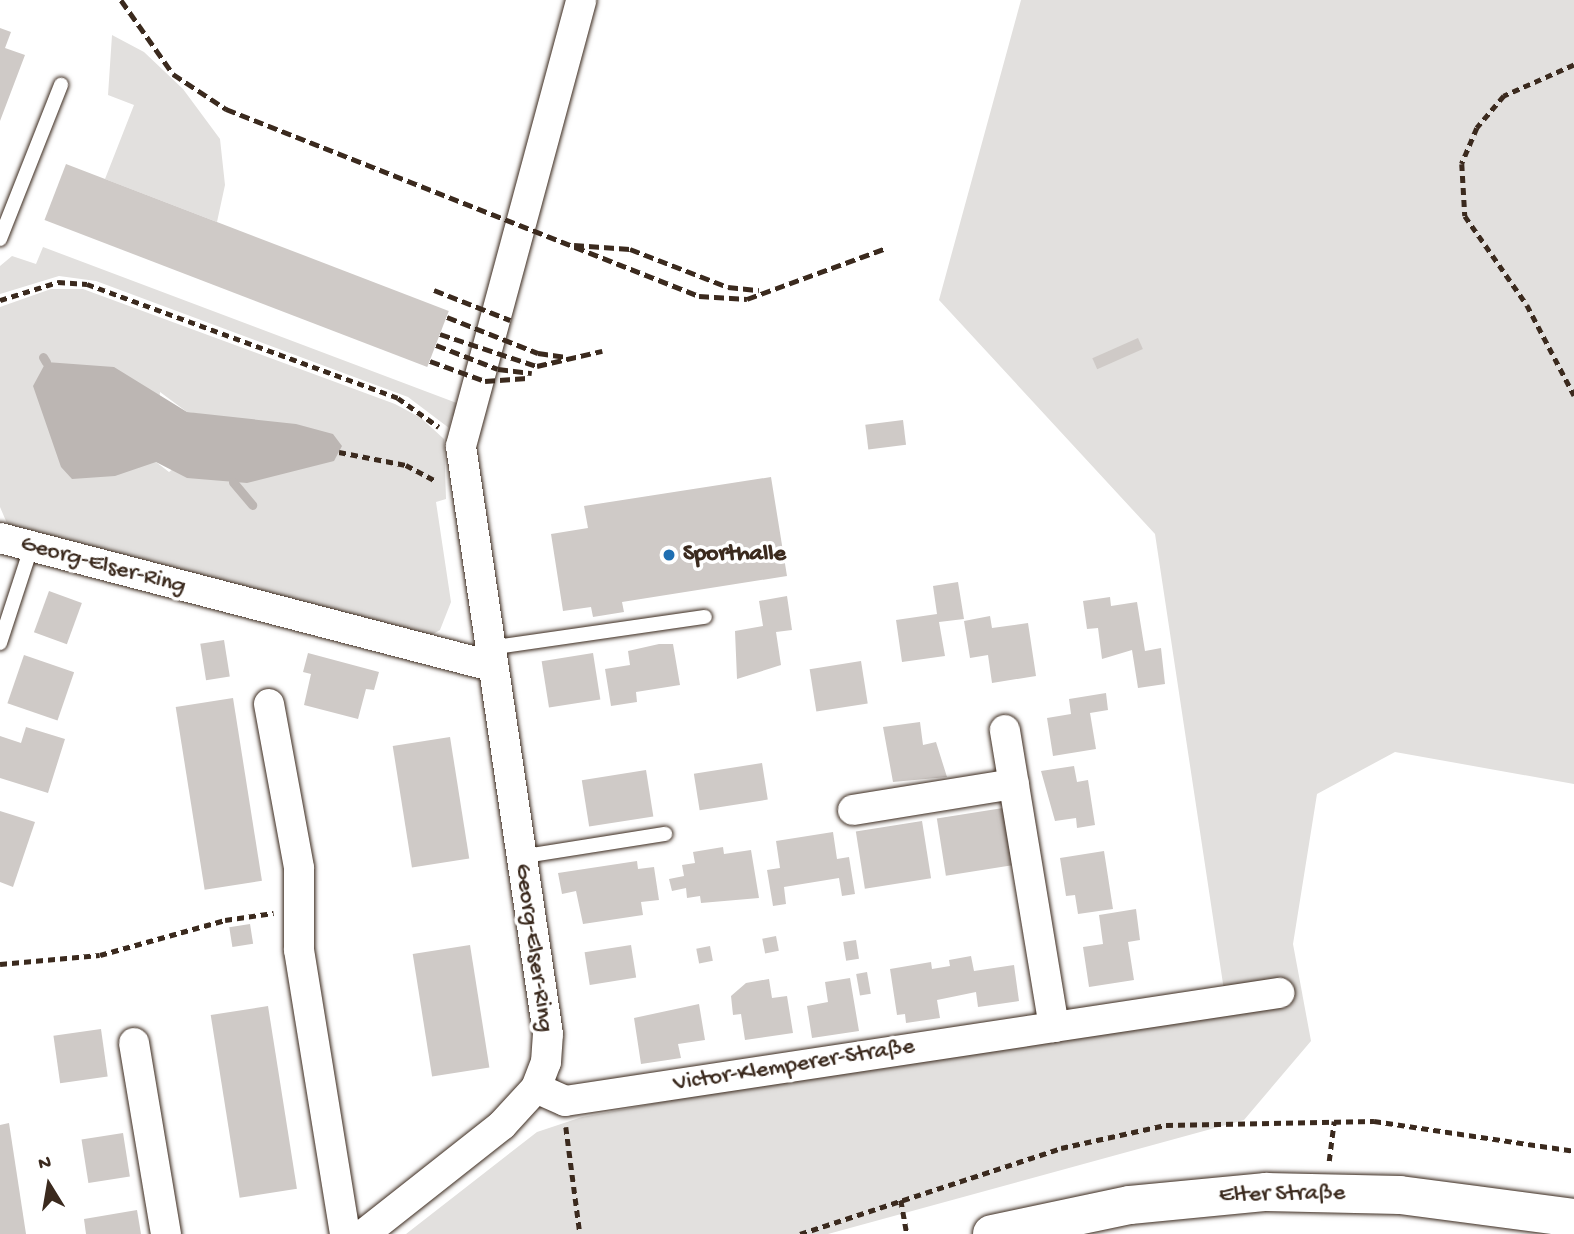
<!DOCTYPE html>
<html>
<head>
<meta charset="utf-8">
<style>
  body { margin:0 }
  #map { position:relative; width:1574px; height:1234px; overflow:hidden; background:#fff; font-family:"Gochi Hand",sans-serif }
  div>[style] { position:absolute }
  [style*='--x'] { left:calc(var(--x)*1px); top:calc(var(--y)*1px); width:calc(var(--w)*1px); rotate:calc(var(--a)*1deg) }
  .green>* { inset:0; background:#e2e0de }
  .water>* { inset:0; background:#bcb6b3 }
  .stream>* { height:9px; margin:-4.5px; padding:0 4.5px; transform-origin:4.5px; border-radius:4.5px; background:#bcb6b3 }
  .building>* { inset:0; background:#cfcac7; transform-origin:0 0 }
  .path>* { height:4.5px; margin-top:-2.25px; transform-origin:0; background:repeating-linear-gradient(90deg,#3b2a1e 0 7px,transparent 0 12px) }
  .roads { filter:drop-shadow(0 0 2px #3b2a1e) drop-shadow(0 0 2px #3b2a1e) }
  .service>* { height:14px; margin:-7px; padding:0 7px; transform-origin:7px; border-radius:7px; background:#fff }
  .minor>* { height:30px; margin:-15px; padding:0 15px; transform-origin:15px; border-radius:15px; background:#fff }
  .secondary>* { height:38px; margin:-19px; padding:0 19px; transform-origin:19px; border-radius:19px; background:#fff }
  .rail>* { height:5px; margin-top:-2.5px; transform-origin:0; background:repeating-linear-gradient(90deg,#3b2a1e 0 10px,transparent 0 15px) }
  .dots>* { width:19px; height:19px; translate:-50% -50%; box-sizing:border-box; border:4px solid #fff; border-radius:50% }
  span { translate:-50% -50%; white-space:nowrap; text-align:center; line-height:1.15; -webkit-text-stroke:7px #fff; paint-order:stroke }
  .poi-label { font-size:24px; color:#3b2a1e; font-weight:700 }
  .left { translate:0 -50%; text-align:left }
  .street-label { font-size:24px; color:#3b2a1e }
  .north { position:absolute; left:14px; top:1150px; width:70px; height:70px; -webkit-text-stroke:5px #fff; paint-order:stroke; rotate:349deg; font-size:19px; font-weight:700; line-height:28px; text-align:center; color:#3b2a1e }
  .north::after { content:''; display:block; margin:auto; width:24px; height:32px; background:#3b2a1e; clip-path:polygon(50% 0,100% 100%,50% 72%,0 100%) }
</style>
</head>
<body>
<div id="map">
  <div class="green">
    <div style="clip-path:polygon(1021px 0,1574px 0,1574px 784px,1395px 752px,1317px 794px,1293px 944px,1311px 1041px,1244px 1120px,828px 1234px,406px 1234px,537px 1132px,582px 1117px,1225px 997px,1155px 534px,939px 300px)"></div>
    <div style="clip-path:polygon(112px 35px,144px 52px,183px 89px,220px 139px,225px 185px,217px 222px,105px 179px,134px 105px,108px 95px)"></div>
    <div style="clip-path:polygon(43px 247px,462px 405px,460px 413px,452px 416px,449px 428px,408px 397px,96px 281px,59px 276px,0 294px,0 266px,12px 256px,36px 264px)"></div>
    <div style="clip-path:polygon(evenodd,51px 289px,83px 289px,395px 404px,421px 418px,444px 439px,446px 499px,436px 502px,451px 602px,440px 630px,426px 638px,9px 528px,0 507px,0 307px,51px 289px,160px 392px,187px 412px,238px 420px,169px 472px,156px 462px,160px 392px)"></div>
  </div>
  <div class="water">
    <div style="clip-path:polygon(46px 362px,114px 367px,187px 412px,296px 424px,333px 434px,342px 446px,334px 461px,247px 483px,187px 478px,156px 462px,115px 476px,72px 479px,61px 467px,33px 386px)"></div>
  </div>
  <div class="stream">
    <div style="--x:43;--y:357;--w:6;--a:59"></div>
    <div style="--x:233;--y:482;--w:30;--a:50"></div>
  </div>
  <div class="building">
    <div style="clip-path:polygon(0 28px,11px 32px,5px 48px,25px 55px,0 121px)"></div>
    <div style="left:66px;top:164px;width:410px;height:60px;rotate:21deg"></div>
    <div style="left:1138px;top:338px;width:12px;height:50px;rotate:66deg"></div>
    <div style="left:903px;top:420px;width:25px;height:38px;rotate:83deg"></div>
    <div style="clip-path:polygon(771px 477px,787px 576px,622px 602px,624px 612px,593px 617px,591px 607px,563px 611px,551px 534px,588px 528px,584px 506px)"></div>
    <div style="clip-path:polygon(958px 582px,964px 619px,939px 622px,945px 656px,902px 662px,896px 620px,937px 614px,933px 586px)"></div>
    <div style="left:49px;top:591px;width:35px;height:44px;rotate:20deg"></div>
    <div style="clip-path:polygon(787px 596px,792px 630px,776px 632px,781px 665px,737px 679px,735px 631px,763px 626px,759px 601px)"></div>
    <div style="clip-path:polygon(1110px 597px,1111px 606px,1137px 602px,1145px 651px,1161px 648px,1165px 684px,1138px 688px,1132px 650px,1102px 659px,1098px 628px,1087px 629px,1083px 601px)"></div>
    <div style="clip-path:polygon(990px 616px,992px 628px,1028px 623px,1036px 676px,992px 683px,988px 655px,970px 658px,964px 621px)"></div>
    <div style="left:224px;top:640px;width:37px;height:24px;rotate:81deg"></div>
    <div style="clip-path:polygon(659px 644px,673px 644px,680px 685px,636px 692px,637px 702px,611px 706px,605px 669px,630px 665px,628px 651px)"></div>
    <div style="clip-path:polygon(308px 653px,379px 672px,374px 690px,366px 689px,358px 719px,304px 705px,311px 674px,303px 672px)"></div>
    <div style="left:593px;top:653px;width:47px;height:52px;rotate:81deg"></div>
    <div style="left:24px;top:655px;width:53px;height:51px;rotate:19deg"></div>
    <div style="left:861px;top:661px;width:43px;height:52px;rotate:81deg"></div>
    <div style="clip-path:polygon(1106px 693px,1108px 710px,1090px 713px,1096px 749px,1053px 756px,1047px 718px,1071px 714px,1069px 699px)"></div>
    <div style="left:233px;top:698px;width:185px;height:58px;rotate:81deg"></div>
    <div style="clip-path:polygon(920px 722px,923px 745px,936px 742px,947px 777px,893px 782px,883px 727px)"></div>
    <div style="clip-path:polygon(26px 727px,65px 739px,48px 793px,0 778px,0 736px,21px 743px)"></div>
    <div style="left:450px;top:737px;width:123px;height:58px;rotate:81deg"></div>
    <div style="left:762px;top:763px;width:37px;height:69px;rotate:81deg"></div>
    <div style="clip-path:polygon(1074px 766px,1077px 782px,1088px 780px,1095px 825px,1077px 828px,1076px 818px,1055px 821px,1041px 771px)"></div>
    <div style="left:646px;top:770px;width:47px;height:65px;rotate:81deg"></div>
    <div style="left:1003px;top:808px;width:58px;height:67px;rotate:81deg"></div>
    <div style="clip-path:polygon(0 811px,35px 822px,13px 887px,0 882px)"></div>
    <div style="left:922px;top:821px;width:58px;height:67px;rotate:81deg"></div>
    <div style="clip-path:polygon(833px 832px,837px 859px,849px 857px,855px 894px,842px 896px,839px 878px,784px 887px,786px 904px,773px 906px,767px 870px,780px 868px,776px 841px)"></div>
    <div style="clip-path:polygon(723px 847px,724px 854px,751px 850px,759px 898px,701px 903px,700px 896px,687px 898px,686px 888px,672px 891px,669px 879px,684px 876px,682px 865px,695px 863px,693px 852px)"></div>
    <div style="clip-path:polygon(1104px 851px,1113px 909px,1078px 914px,1075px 895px,1066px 896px,1060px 858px)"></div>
    <div style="clip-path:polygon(637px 861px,638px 869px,654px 867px,659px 900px,641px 902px,643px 915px,583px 924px,576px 891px,562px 894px,558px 873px)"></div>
    <div style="clip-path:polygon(1136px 909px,1140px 940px,1128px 942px,1134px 980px,1089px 987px,1083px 947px,1103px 944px,1099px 915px)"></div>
    <div style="left:250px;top:924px;width:20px;height:21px;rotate:81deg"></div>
    <div style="left:776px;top:936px;width:15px;height:14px;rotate:79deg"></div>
    <div style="left:856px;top:940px;width:19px;height:13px;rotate:81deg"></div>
    <div style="left:470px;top:945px;width:124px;height:58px;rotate:81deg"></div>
    <div style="left:631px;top:945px;width:33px;height:47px;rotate:81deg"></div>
    <div style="left:710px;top:946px;width:15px;height:14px;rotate:79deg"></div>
    <div style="clip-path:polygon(971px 956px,974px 971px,1014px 965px,1019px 1001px,978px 1007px,976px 992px,937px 1000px,940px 1018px,906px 1023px,905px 1014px,897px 1015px,890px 969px,931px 962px,932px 969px,950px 966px,949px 960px)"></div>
    <div style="left:867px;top:972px;width:22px;height:11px;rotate:80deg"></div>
    <div style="clip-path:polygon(850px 978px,859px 1031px,812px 1038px,807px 1006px,828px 1002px,825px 982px)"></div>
    <div style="clip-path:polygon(769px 979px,772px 998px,787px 996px,793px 1033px,745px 1040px,741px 1014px,733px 1015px,731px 996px,746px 983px)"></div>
    <div style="clip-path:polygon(699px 1004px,705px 1040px,678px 1044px,681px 1058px,641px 1064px,634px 1018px)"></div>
    <div style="left:268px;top:1006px;width:185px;height:58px;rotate:81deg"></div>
    <div style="left:101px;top:1029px;width:48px;height:48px;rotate:82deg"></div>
    <div style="clip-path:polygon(9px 1123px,26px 1234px,0 1234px,0 1125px)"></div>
    <div style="left:123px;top:1133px;width:44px;height:42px;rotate:81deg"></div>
    <div style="clip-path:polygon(137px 1210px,141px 1234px,86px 1234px,84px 1219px)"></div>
  </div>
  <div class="path">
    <div style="--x:1574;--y:65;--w:77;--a:156.1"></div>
    <div style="--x:1504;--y:96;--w:42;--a:130.2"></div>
    <div style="--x:1477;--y:128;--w:39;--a:113"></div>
    <div style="--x:1462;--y:164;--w:52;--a:86.7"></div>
    <div style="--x:1465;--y:216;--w:108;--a:55.1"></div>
    <div style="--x:1527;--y:305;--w:102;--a:62.4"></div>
    <div style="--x:0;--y:300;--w:61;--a:-17.2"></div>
    <div style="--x:58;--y:282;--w:29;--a:4"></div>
    <div style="--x:87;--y:284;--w:331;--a:20.1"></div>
    <div style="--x:398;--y:398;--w:50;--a:35.3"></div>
    <div style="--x:339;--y:452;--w:68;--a:11"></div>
    <div style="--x:406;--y:465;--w:34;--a:28"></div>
    <div style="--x:0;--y:964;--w:100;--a:-5.1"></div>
    <div style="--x:100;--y:955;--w:130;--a:-15.6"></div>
    <div style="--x:225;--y:920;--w:49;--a:-8.3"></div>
    <div style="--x:566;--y:1127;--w:108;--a:82.5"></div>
    <div style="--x:1329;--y:1161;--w:40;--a:-82.9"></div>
    <div style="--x:901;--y:1200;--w:35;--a:80"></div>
    <div style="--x:800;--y:1234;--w:275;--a:-18.2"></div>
    <div style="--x:1061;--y:1148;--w:107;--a:-12.4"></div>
    <div style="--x:1166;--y:1125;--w:208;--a:-1.1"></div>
    <div style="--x:1374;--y:1121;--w:202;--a:8.5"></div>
  </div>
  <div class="roads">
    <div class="service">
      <div style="--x:0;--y:239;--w:166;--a:-68.4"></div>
      <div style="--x:0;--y:643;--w:100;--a:-71.9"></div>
      <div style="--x:489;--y:648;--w:218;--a:-8.2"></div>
      <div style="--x:519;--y:857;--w:148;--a:-9"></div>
    </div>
    <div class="minor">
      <div style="--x:0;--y:538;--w:507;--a:14.61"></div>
      <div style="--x:269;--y:704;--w:167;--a:79.6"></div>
      <div style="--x:299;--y:868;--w:82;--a:90"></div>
      <div style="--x:299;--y:950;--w:288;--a:80.8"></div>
      <div style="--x:853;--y:810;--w:163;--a:-9.2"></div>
      <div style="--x:1054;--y:1027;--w:228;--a:-8.6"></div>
      <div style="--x:134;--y:1043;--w:194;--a:80.5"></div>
      <div style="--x:536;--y:1088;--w:32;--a:24"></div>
      <div style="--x:565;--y:1101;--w:495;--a:-8.6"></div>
      <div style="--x:1054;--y:1027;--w:301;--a:-99.4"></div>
      <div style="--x:364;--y:1234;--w:176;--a:-38.3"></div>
      <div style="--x:502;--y:1125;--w:50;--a:-47.4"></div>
      <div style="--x:536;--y:1088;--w:28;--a:-69"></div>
      <div style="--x:546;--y:1062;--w:28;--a:-86"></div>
      <div style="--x:548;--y:1034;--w:594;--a:-98.42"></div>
      <div style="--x:461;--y:446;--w:462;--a:-74.9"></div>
    </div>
    <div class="secondary">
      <div style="--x:992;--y:1234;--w:141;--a:-11.9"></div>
      <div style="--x:1130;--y:1205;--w:137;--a:-5.5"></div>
      <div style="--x:1266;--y:1192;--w:134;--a:1.3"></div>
      <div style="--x:1400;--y:1195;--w:176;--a:7.5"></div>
    </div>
  </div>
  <div class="rail">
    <div style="--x:121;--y:0;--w:90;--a:54.9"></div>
    <div style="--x:173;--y:74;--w:64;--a:33.4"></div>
    <div style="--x:226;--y:109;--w:509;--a:21.57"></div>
    <div style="--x:699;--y:296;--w:48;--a:3.6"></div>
    <div style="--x:747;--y:299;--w:148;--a:-20.1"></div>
    <div style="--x:574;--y:245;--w:56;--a:4.1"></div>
    <div style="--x:630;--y:249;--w:105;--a:21.2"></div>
    <div style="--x:728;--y:287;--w:31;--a:6"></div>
    <div style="--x:434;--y:290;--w:82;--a:21.5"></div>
    <div style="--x:447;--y:317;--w:98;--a:21.6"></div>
    <div style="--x:538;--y:353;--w:30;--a:8"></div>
    <div style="--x:440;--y:334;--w:102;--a:18.3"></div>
    <div style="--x:537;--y:366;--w:67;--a:-13"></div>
    <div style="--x:436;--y:345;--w:66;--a:21.2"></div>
    <div style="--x:498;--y:369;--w:34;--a:7"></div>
    <div style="--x:430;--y:361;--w:59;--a:20"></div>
    <div style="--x:485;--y:381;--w:42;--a:-4.1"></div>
  </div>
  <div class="dots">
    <div style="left:669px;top:555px;background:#1f6fb2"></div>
  </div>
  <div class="poi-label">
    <span class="left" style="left:683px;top:555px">Sporthalle</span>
  </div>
  <div class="street-label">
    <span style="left:103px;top:566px;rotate:15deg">Georg-Elser-Ring</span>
    <span style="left:533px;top:948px;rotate:82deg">Georg-Elser-Ring</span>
    <span style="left:794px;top:1066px;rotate:-9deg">Victor-Klemperer-Straße</span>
    <span style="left:1282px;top:1195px;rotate:-1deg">Elter Straße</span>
  </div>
  <div class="north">N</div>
</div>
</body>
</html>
